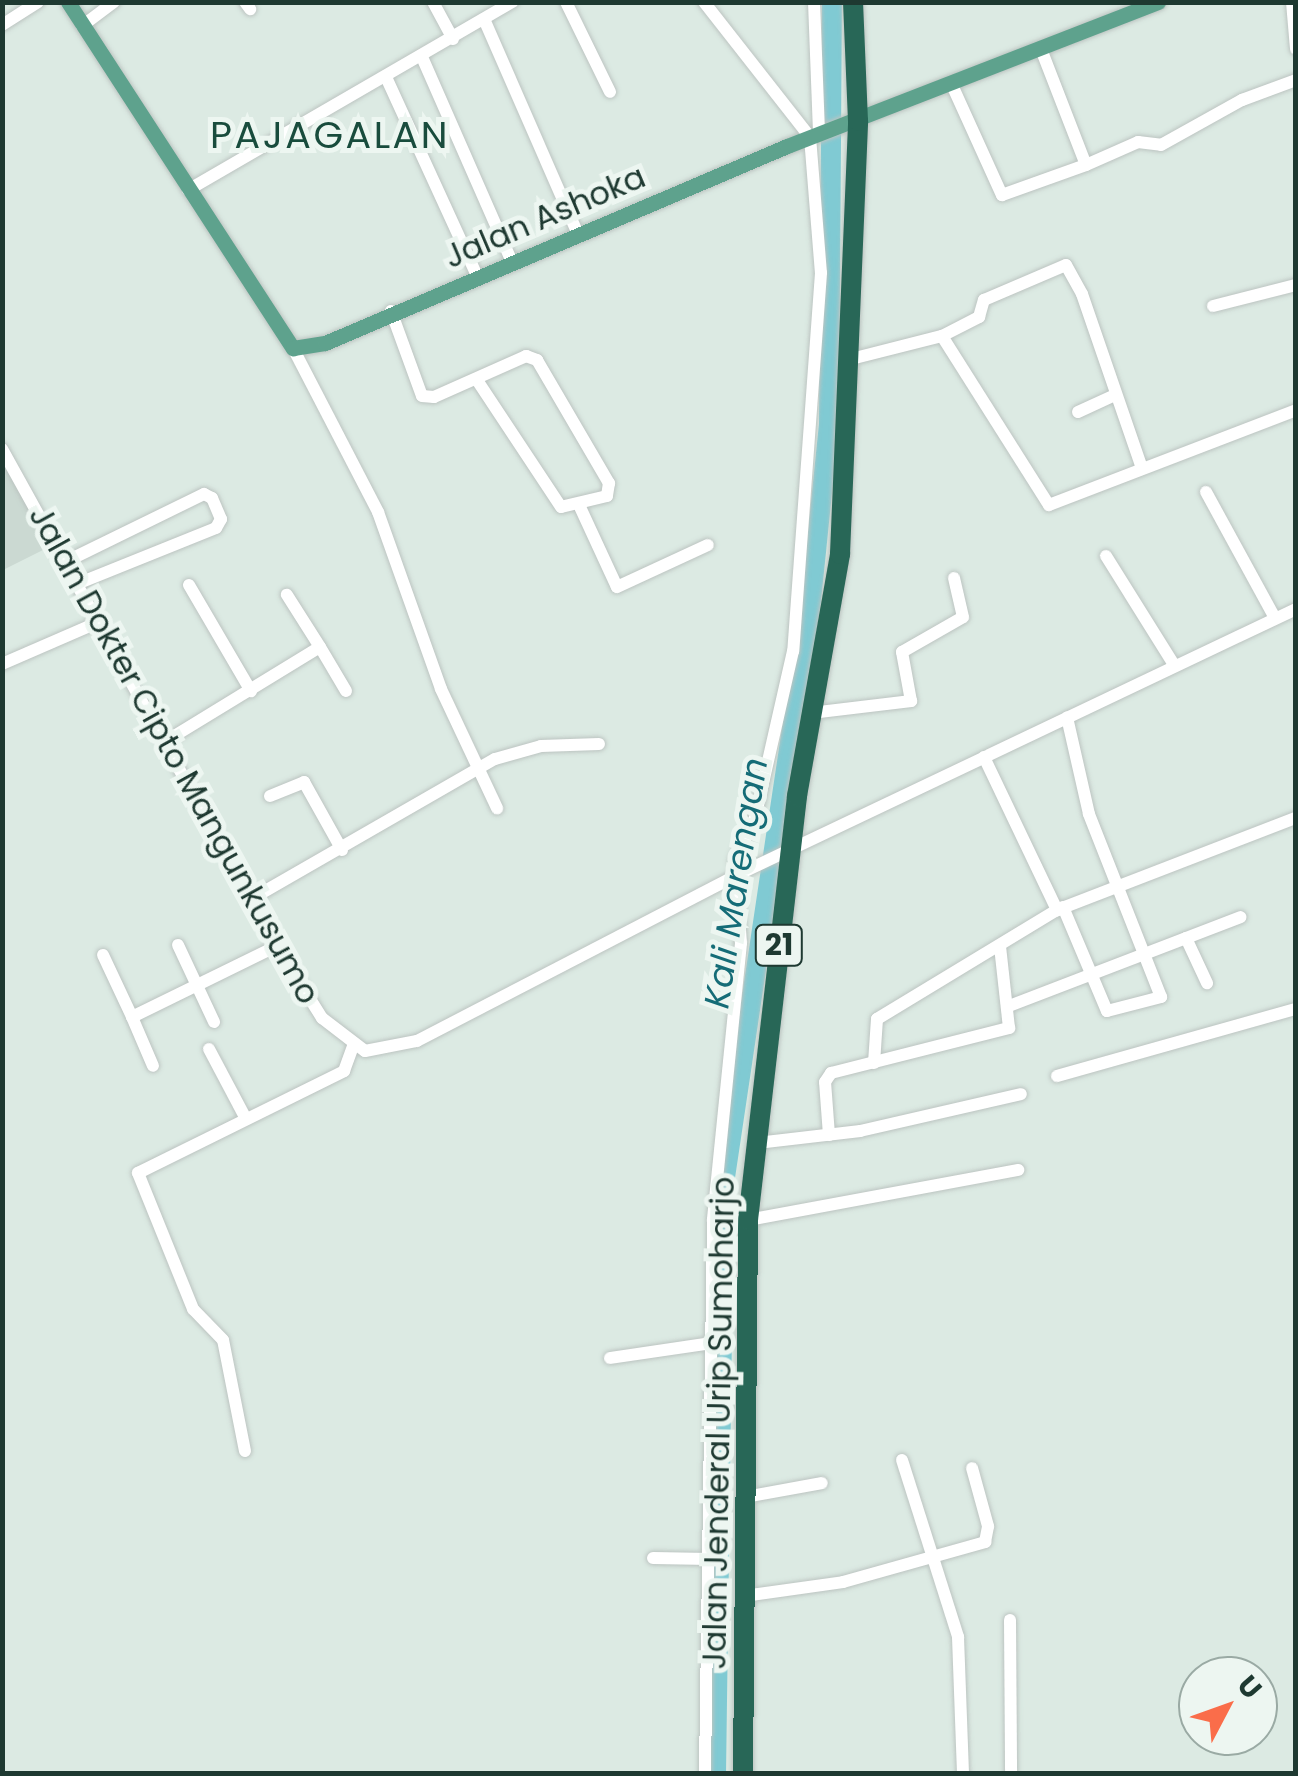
<!DOCTYPE html>
<html>
<head>
<meta charset="utf-8">
<style>
  body { margin:0 }
  #map { position:relative; width:1298px; height:1776px; overflow:hidden; background:#dceae3; font-family:Poppins,sans-serif }
  div>[style] { position:absolute }
  [style*='--x'] { left:calc(var(--x)*1px); top:calc(var(--y)*1px); width:calc(var(--w)*1px); rotate:calc(var(--a)*1deg) }
  .built>* { inset:0; background:#cbd9d2 }
  .river>* { height:20px; margin:-10px; padding:0 10px; transform-origin:10px; border-radius:10px; background:#80cad3 }
  .roads { filter:drop-shadow(0 0 2px #bcc4c1) drop-shadow(0 0 2px #bcc4c1) }
  .minor>* { height:12px; margin:-6px; padding:0 6px; transform-origin:6px; border-radius:6px; background:#fff }
  .major>* { height:15px; margin:-7.5px; padding:0 7.5px; transform-origin:7.5px; border-radius:7.5px; background:#5ea28d }
  .highway>* { height:20px; margin:-10px; padding:0 10px; transform-origin:10px; border-radius:10px; background:#286757 }
  span { translate:-50% -50%; white-space:nowrap; text-align:center; line-height:1.15; -webkit-text-stroke:10px #edf6f1; paint-order:stroke }
  .shield-label span { padding:2px 8px; background:#edf6f1; border:2px solid; border-radius:8px; -webkit-text-stroke-width:0 }
  .shield-label { font-size:30px; color:#1e3931; font-weight:700 }
  .street-label { font-size:32px; color:#1e3931 }
  .water-label { font-size:35px; color:#156c77; font-style:italic }
  .quarter-label { font-size:38px; color:#194c3d; letter-spacing:2.5px }
  .frame { position:absolute; inset:0; border:5px solid #1e3931; pointer-events:none }
  .north { position:absolute; left:1178px; top:1656px; width:100px; height:100px; box-sizing:border-box; background:#edf6f1; border:2px solid #9aaaa4; border-radius:50%; rotate:49deg; font-size:28px; font-weight:700; line-height:40px; text-align:center; color:#1e3931 }
  .north::after { content:''; display:block; margin:auto; width:35px; height:45px; background:#fa6d4a; clip-path:polygon(50% 0,100% 100%,50% 72%,0 100%) }
</style>
</head>
<body>
<div id="map">
  <div class="built">
    <div style="clip-path:polygon(2px 457px,53px 545px,3px 570px,2px 570px)"></div>
  </div>
  <div class="river">
    <div style="--x:716;--y:1774;--w:590;--a:-89.22"></div>
    <div style="--x:724;--y:1184;--w:589;--a:-81.51"></div>
    <div style="--x:811;--y:601;--w:177;--a:-84.2"></div>
    <div style="--x:829;--y:425;--w:423;--a:-89.6"></div>
  </div>
  <div class="roads">
    <div class="minor">
      <div style="--x:245;--y:2;--w:9;--a:54"></div>
      <div style="--x:433;--y:2;--w:42;--a:61.6"></div>
      <div style="--x:566;--y:2;--w:100;--a:63.9"></div>
      <div style="--x:704;--y:2;--w:172;--a:51.9"></div>
      <div style="--x:810;--y:137;--w:136;--a:85.4"></div>
      <div style="--x:821;--y:273;--w:379;--a:94.2"></div>
      <div style="--x:793;--y:651;--w:171;--a:102.8"></div>
      <div style="--x:755;--y:818;--w:47;--a:115.5"></div>
      <div style="--x:735;--y:860;--w:83;--a:85.9"></div>
      <div style="--x:741;--y:943;--w:278;--a:95.8"></div>
      <div style="--x:713;--y:1220;--w:554;--a:90.83"></div>
      <div style="--x:814;--y:2;--w:132;--a:87.8"></div>
      <div style="--x:1292;--y:2;--w:47;--a:85.1"></div>
      <div style="--x:484;--y:19;--w:232;--a:66.4"></div>
      <div style="--x:2;--y:25;--w:43;--a:-32.6"></div>
      <div style="--x:82;--y:26;--w:40;--a:-37"></div>
      <div style="--x:1041;--y:49;--w:124;--a:68.8"></div>
      <div style="--x:1086;--y:165;--w:57;--a:-23.9"></div>
      <div style="--x:1138;--y:142;--w:23;--a:7"></div>
      <div style="--x:1161;--y:145;--w:93;--a:-29.1"></div>
      <div style="--x:1242;--y:100;--w:58;--a:-20.3"></div>
      <div style="--x:422;--y:57;--w:224;--a:66.3"></div>
      <div style="--x:386;--y:77;--w:219;--a:65.4"></div>
      <div style="--x:952;--y:85;--w:121;--a:65.6"></div>
      <div style="--x:1002;--y:195;--w:89;--a:-19.7"></div>
      <div style="--x:188;--y:190;--w:375;--a:-30.1"></div>
      <div style="--x:1213;--y:306;--w:86;--a:-14.2"></div>
      <div style="--x:391;--y:311;--w:90;--a:70"></div>
      <div style="--x:422;--y:396;--w:12;--a:5"></div>
      <div style="--x:434;--y:397;--w:101;--a:-24"></div>
      <div style="--x:526;--y:356;--w:12;--a:20"></div>
      <div style="--x:537;--y:360;--w:143;--a:59.7"></div>
      <div style="--x:609;--y:483;--w:13;--a:99"></div>
      <div style="--x:607;--y:496;--w:47;--a:166.6"></div>
      <div style="--x:561;--y:507;--w:152;--a:-123.5"></div>
      <div style="--x:942;--y:336;--w:200;--a:57.7"></div>
      <div style="--x:1049;--y:505;--w:265;--a:-21"></div>
      <div style="--x:293;--y:348;--w:185;--a:62.6"></div>
      <div style="--x:378;--y:512;--w:188;--a:70.4"></div>
      <div style="--x:441;--y:689;--w:132;--a:64.8"></div>
      <div style="--x:851;--y:359;--w:94;--a:-14.2"></div>
      <div style="--x:942;--y:336;--w:42;--a:-27.2"></div>
      <div style="--x:979;--y:317;--w:18;--a:-74"></div>
      <div style="--x:984;--y:300;--w:89;--a:-23.1"></div>
      <div style="--x:1066;--y:265;--w:33;--a:61"></div>
      <div style="--x:1082;--y:294;--w:184;--a:71"></div>
      <div style="--x:1078;--y:412;--w:41;--a:-24.7"></div>
      <div style="--x:2;--y:449;--w:568;--a:61.04"></div>
      <div style="--x:277;--y:946;--w:85;--a:58"></div>
      <div style="--x:322;--y:1018;--w:54;--a:37.5"></div>
      <div style="--x:365;--y:1051;--w:53;--a:-10.9"></div>
      <div style="--x:417;--y:1041;--w:363;--a:-27.4"></div>
      <div style="--x:739;--y:874;--w:617;--a:-25.44"></div>
      <div style="--x:1206;--y:492;--w:144;--a:61.3"></div>
      <div style="--x:580;--y:507;--w:88;--a:65.2"></div>
      <div style="--x:617;--y:587;--w:100;--a:-24.8"></div>
      <div style="--x:1106;--y:556;--w:128;--a:58"></div>
      <div style="--x:65;--y:562;--w:155;--a:-26.1"></div>
      <div style="--x:204;--y:494;--w:9;--a:27"></div>
      <div style="--x:212;--y:498;--w:23;--a:67"></div>
      <div style="--x:221;--y:519;--w:10;--a:119"></div>
      <div style="--x:216;--y:528;--w:148;--a:158.1"></div>
      <div style="--x:189;--y:585;--w:123;--a:59.7"></div>
      <div style="--x:320;--y:647;--w:51;--a:59.4"></div>
      <div style="--x:2;--y:664;--w:108;--a:-23.5"></div>
      <div style="--x:811;--y:713;--w:101;--a:-6.8"></div>
      <div style="--x:911;--y:701;--w:50;--a:-100.4"></div>
      <div style="--x:902;--y:652;--w:70;--a:-29.8"></div>
      <div style="--x:963;--y:617;--w:40;--a:-103"></div>
      <div style="--x:166;--y:741;--w:180;--a:-31.4"></div>
      <div style="--x:320;--y:647;--w:62;--a:-122.4"></div>
      <div style="--x:984;--y:757;--w:170;--a:64.5"></div>
      <div style="--x:270;--y:796;--w:37;--a:-22"></div>
      <div style="--x:304;--y:782;--w:78;--a:60.8"></div>
      <div style="--x:253;--y:898;--w:279;--a:-29.9"></div>
      <div style="--x:495;--y:759;--w:48;--a:-15.8"></div>
      <div style="--x:541;--y:746;--w:58;--a:-2"></div>
      <div style="--x:1063;--y:907;--w:113;--a:67.1"></div>
      <div style="--x:1107;--y:1011;--w:56;--a:-14.5"></div>
      <div style="--x:1161;--y:997;--w:197;--a:-111.5"></div>
      <div style="--x:1089;--y:814;--w:99;--a:-102.8"></div>
      <div style="--x:1186;--y:938;--w:50;--a:65"></div>
      <div style="--x:178;--y:945;--w:85;--a:64.9"></div>
      <div style="--x:103;--y:955;--w:68;--a:64.9"></div>
      <div style="--x:132;--y:1017;--w:161;--a:-26.1"></div>
      <div style="--x:1009;--y:1006;--w:248;--a:-21"></div>
      <div style="--x:132;--y:1017;--w:53;--a:66.8"></div>
      <div style="--x:209;--y:1049;--w:77;--a:62.1"></div>
      <div style="--x:874;--y:1063;--w:44;--a:-86.1"></div>
      <div style="--x:877;--y:1019;--w:210;--a:-31.2"></div>
      <div style="--x:1057;--y:910;--w:256;--a:-21.1"></div>
      <div style="--x:1057;--y:1076;--w:248;--a:-15.7"></div>
      <div style="--x:829;--y:1135;--w:53;--a:-94.3"></div>
      <div style="--x:825;--y:1082;--w:11;--a:-56"></div>
      <div style="--x:831;--y:1073;--w:184;--a:-14.2"></div>
      <div style="--x:1009;--y:1028;--w:82;--a:-96.3"></div>
      <div style="--x:757;--y:1143;--w:104;--a:-6.6"></div>
      <div style="--x:860;--y:1131;--w:165;--a:-12.9"></div>
      <div style="--x:713;--y:1220;--w:35;--a:0"></div>
      <div style="--x:748;--y:1220;--w:275;--a:-10.5"></div>
      <div style="--x:610;--y:1358;--w:102;--a:-8.4"></div>
      <div style="--x:245;--y:1451;--w:113;--a:-101.2"></div>
      <div style="--x:223;--y:1340;--w:43;--a:-134.1"></div>
      <div style="--x:193;--y:1309;--w:147;--a:-112"></div>
      <div style="--x:138;--y:1173;--w:230;--a:-26.3"></div>
      <div style="--x:344;--y:1071;--w:27;--a:-70"></div>
      <div style="--x:902;--y:1460;--w:186;--a:72.4"></div>
      <div style="--x:958;--y:1637;--w:137;--a:87.9"></div>
      <div style="--x:745;--y:1497;--w:78;--a:-10.3"></div>
      <div style="--x:653;--y:1558;--w:57;--a:1"></div>
      <div style="--x:744;--y:1596;--w:100;--a:-8"></div>
      <div style="--x:843;--y:1582;--w:148;--a:-15.7"></div>
      <div style="--x:985;--y:1542;--w:16;--a:-79"></div>
      <div style="--x:988;--y:1526;--w:60;--a:-105.4"></div>
      <div style="--x:1010;--y:1620;--w:154;--a:89.6"></div>
    </div>
    <div class="major">
      <div style="--x:68;--y:2;--w:413;--a:57"></div>
      <div style="--x:293;--y:348;--w:32;--a:-9"></div>
      <div style="--x:325;--y:343;--w:502;--a:-23.09"></div>
      <div style="--x:787;--y:146;--w:398;--a:-21.2"></div>
    </div>
    <div class="highway">
      <div style="--x:743;--y:1774;--w:554;--a:-89.48"></div>
      <div style="--x:748;--y:1220;--w:427;--a:-83.4"></div>
      <div style="--x:797;--y:796;--w:246;--a:-79.9"></div>
      <div style="--x:840;--y:554;--w:433;--a:-87.6"></div>
      <div style="--x:858;--y:121;--w:119;--a:-92.4"></div>
    </div>
  </div>
  <div class="shield-label">
    <span style="left:779px;top:945px">21</span>
  </div>
  <div class="street-label">
    <span style="left:545px;top:217px;rotate:-23deg">Jalan Ashoka</span>
    <span style="left:174px;top:755px;rotate:61deg">Jalan Dokter Cipto Mangunkusumo</span>
    <span style="left:719px;top:1423px;rotate:-89deg">Jalan Jenderal Urip Sumoharjo</span>
  </div>
  <div class="water-label">
    <span style="left:736px;top:883px;rotate:-81deg">Kali Marengan</span>
  </div>
  <div class="quarter-label">
    <span style="left:330px;top:135px">PAJAGALAN</span>
  </div>
  <div class="frame"></div>
  <div class="north">U</div>
</div>
</body>
</html>
